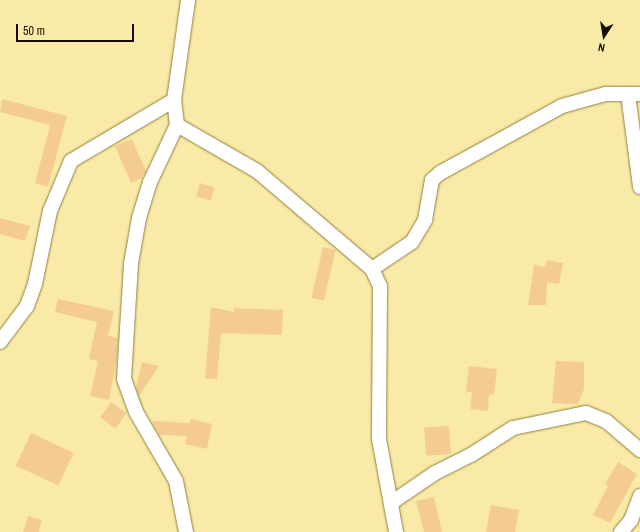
<!DOCTYPE html>
<html>
<head>
<meta charset="utf-8">
<style>
  body { margin:0 }
  #map { position:relative; width:640px; height:532px; overflow:hidden; background:#faeaa7; font-family:"Archivo Narrow",sans-serif }
  div>[style] { position:absolute }
  [style*='--x'] { left:calc(var(--x)*1px); top:calc(var(--y)*1px); width:calc(var(--w)*1px); rotate:calc(var(--a)*1deg) }
  .building>* { inset:0; background:#f4cc92; transform-origin:0 0 }
  .roads { filter:drop-shadow(0 0 1px #8f8040) drop-shadow(0 0 1px #8f8040) }
  .street>* { height:14px; margin:-7px; padding:0 7px; transform-origin:7px; border-radius:7px; background:#fff }
  span { translate:-50% -50%; white-space:nowrap; text-align:center; line-height:1.15; -webkit-text-stroke:3px #faeaa7; paint-order:stroke }
  .north { position:absolute; left:584px; top:16px; width:40px; height:40px; -webkit-text-stroke:3px #faeaa7; paint-order:stroke; rotate:192deg; font-size:11px; font-weight:700; line-height:16px; text-align:center; color:#140e00 }
  .north::after { content:''; display:block; margin:auto; width:14px; height:18px; background:#140e00; clip-path:polygon(50% 0,100% 100%,50% 72%,0 100%) }
  .scale { position:absolute; left:16px; top:24px; width:118px; height:18px; box-sizing:border-box; border:2px solid #140e00; border-top:0; padding-left:5px; font-size:12px; line-height:14px; white-space:nowrap; color:#140e00; -webkit-text-stroke:3px #faeaa7; paint-order:stroke }
</style>
</head>
<body>
<div id="map">
  <div class="building">
    <div style="clip-path:polygon(2px 99px,67px 116px,48px 187px,35px 183px,50px 125px,0 112px)"></div>
    <div style="clip-path:polygon(132px 139px,146px 171px,142px 178px,131px 183px,115px 146px)"></div>
    <div style="left:200px;top:183px;width:15px;height:14px;rotate:16deg"></div>
    <div style="clip-path:polygon(0 218px,30px 226px,25px 241px,0 234px)"></div>
    <div style="left:323px;top:247px;width:13px;height:52px;rotate:13deg"></div>
    <div style="clip-path:polygon(547px 260px,563px 263px,559px 284px,547px 282px,546px 305px,528px 305px,534px 265px,545px 267px)"></div>
    <div style="clip-path:polygon(58px 299px,114px 311px,108px 336px,118px 338px,116px 363px,109px 400px,90px 396px,98px 361px,89px 359px,97px 322px,55px 312px)"></div>
    <div style="clip-path:polygon(211px 307px,234px 312px,234px 308px,283px 310px,282px 335px,221px 333px,217px 379px,205px 378px)"></div>
    <div style="clip-path:polygon(556px 361px,584px 362px,584px 389px,578px 404px,552px 403px)"></div>
    <div style="clip-path:polygon(142px 362px,159px 366px,139px 396px,136px 388px)"></div>
    <div style="clip-path:polygon(469px 366px,497px 369px,494px 395px,489px 394px,488px 411px,470px 409px,472px 392px,466px 392px)"></div>
    <div style="left:111px;top:402px;width:19px;height:19px;rotate:35deg"></div>
    <div style="clip-path:polygon(191px 419px,212px 424px,207px 449px,185px 444px,187px 436px,159px 435px,153px 424px,153px 421px,190px 423px)"></div>
    <div style="left:449px;top:426px;width:28px;height:25px;rotate:86deg"></div>
    <div style="left:31px;top:433px;width:47px;height:36px;rotate:25deg"></div>
    <div style="clip-path:polygon(618px 462px,637px 474px,610px 523px,593px 515px,608px 486px,605px 484px)"></div>
    <div style="clip-path:polygon(434px 497px,442px 532px,424px 532px,416px 501px)"></div>
    <div style="clip-path:polygon(491px 505px,519px 510px,515px 532px,486px 532px)"></div>
    <div style="clip-path:polygon(28px 516px,42px 520px,39px 532px,23px 532px)"></div>
  </div>
  <div class="roads">
    <div class="street">
      <div style="--x:628;--y:94;--w:94;--a:82.6"></div>
      <div style="--x:174;--y:100;--w:25;--a:83"></div>
      <div style="--x:177;--y:125;--w:63;--a:115.3"></div>
      <div style="--x:150;--y:182;--w:38;--a:107"></div>
      <div style="--x:139;--y:218;--w:47;--a:99.9"></div>
      <div style="--x:131;--y:264;--w:115;--a:93.5"></div>
      <div style="--x:124;--y:379;--w:35;--a:70"></div>
      <div style="--x:136;--y:412;--w:80;--a:59.9"></div>
      <div style="--x:176;--y:481;--w:52;--a:78.9"></div>
      <div style="--x:177;--y:125;--w:92;--a:29.9"></div>
      <div style="--x:257;--y:171;--w:151;--a:40.4"></div>
      <div style="--x:372;--y:269;--w:19;--a:65"></div>
      <div style="--x:380;--y:286;--w:153;--a:90.4"></div>
      <div style="--x:379;--y:439;--w:95;--a:79.6"></div>
      <div style="--x:372;--y:269;--w:48;--a:-34"></div>
      <div style="--x:412;--y:242;--w:26;--a:-59"></div>
      <div style="--x:425;--y:220;--w:41;--a:-80.1"></div>
      <div style="--x:432;--y:180;--w:11;--a:-41"></div>
      <div style="--x:440;--y:173;--w:139;--a:-28.8"></div>
      <div style="--x:562;--y:106;--w:46;--a:-15.3"></div>
      <div style="--x:606;--y:94;--w:34;--a:0"></div>
      <div style="--x:0;--y:342;--w:45;--a:-53.1"></div>
      <div style="--x:27;--y:306;--w:23;--a:-70"></div>
      <div style="--x:35;--y:284;--w:75;--a:-78.4"></div>
      <div style="--x:50;--y:211;--w:54;--a:-67.2"></div>
      <div style="--x:71;--y:161;--w:120;--a:-30.6"></div>
      <div style="--x:174;--y:100;--w:101;--a:-82"></div>
      <div style="--x:391;--y:503;--w:53;--a:-34.3"></div>
      <div style="--x:435;--y:473;--w:40;--a:-26.6"></div>
      <div style="--x:471;--y:455;--w:50;--a:-32.7"></div>
      <div style="--x:513;--y:428;--w:75;--a:-11.6"></div>
      <div style="--x:586;--y:413;--w:22;--a:22"></div>
      <div style="--x:606;--y:421;--w:45;--a:40.5"></div>
      <div style="--x:621;--y:532;--w:16;--a:-50"></div>
      <div style="--x:631;--y:520;--w:26;--a:-69"></div>
    </div>
  </div>
  <div class="north">N</div>
  <div class="scale">50 m</div>
</div>
</body>
</html>
